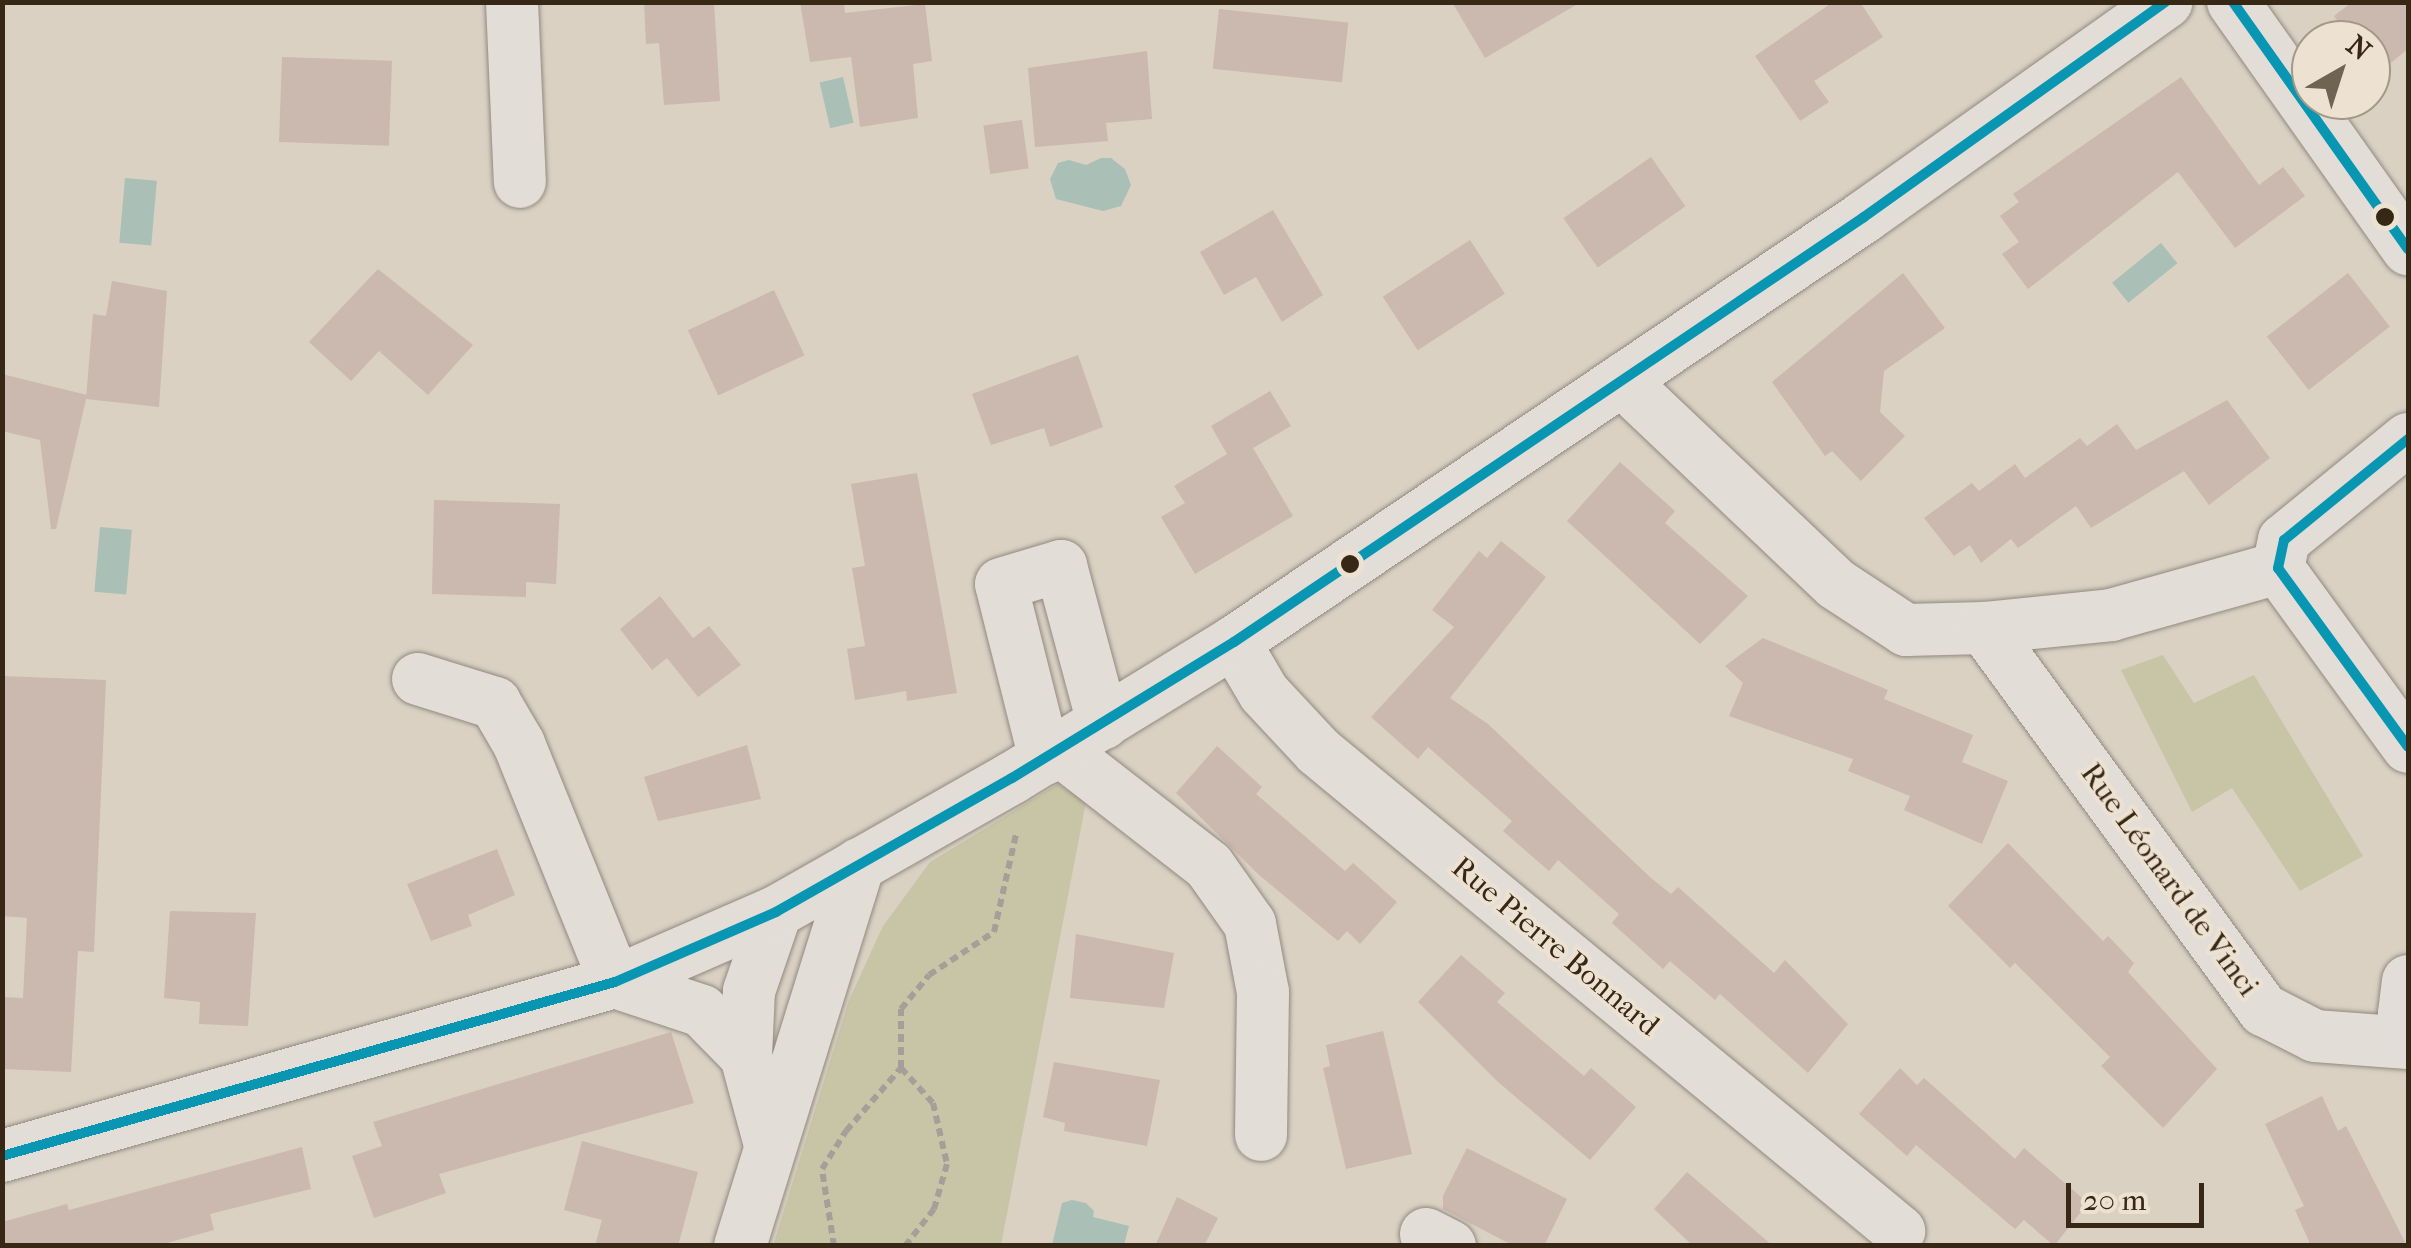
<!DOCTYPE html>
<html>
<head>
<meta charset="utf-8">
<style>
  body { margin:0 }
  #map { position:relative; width:2411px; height:1248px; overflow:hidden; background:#dad1c3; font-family:"IM FELL French Canon",serif }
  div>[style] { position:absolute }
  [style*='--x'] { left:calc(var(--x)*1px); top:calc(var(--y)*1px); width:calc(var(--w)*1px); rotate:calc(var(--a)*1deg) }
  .green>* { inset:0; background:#c7c5a5 }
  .water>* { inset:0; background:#aac0b6; transform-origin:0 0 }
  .building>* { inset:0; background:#cbb8af; transform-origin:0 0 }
  .path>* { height:6px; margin-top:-3px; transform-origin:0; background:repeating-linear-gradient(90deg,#a49f98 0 8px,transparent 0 13px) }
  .roads { filter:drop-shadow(0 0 2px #918a80) drop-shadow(0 0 2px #918a80) }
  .street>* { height:52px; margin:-26px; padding:0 26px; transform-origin:26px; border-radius:26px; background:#e2ded7 }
  .bus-1>* { height:10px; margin:-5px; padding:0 5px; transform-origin:5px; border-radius:5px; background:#0896b2 }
  .dots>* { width:28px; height:28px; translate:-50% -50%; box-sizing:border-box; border:5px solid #ede2d2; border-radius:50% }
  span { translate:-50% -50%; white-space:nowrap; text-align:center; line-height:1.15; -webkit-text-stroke:8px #ede2d2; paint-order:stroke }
  .street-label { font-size:30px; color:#362815 }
  .frame { position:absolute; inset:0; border:5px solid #362815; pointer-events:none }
  .north { position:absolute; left:2291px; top:20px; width:100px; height:100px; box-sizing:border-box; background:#ede2d2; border:2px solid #a49886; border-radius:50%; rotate:39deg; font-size:28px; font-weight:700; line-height:40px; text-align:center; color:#362815 }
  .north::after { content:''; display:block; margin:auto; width:35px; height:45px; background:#6f6352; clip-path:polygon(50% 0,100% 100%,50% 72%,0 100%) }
  .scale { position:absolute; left:2066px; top:1183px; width:138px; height:45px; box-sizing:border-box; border:5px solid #362815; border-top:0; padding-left:12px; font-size:30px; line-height:35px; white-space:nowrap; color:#362815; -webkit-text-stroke:8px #ede2d2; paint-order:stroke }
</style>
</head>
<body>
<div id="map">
  <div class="green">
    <div style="clip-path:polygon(2163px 655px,2194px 703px,2254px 675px,2363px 856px,2300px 891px,2232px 788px,2192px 812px,2121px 670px)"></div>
    <div style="clip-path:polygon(1058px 784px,1086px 802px,1001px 1245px,773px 1246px,849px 1000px,883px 926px,930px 862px)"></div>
  </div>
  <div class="water">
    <div style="left:843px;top:77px;width:47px;height:24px;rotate:77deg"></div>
    <div style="clip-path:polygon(1101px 158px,1111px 158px,1125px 169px,1131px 185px,1121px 206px,1103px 211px,1056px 199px,1050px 179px,1058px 163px,1069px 160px,1086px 165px)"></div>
    <div style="left:125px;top:178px;width:32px;height:65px;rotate:5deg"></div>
    <div style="left:2161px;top:243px;width:26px;height:63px;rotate:51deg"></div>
    <div style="left:100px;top:527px;width:32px;height:65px;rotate:5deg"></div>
    <div style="clip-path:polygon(1072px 1200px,1086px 1203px,1094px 1211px,1093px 1217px,1129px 1226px,1124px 1245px,1052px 1245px,1062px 1203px)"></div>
  </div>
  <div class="building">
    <div style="clip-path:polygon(644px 2px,714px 2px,720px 101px,664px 105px,659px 43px,646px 44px)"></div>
    <div style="clip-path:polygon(800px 2px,844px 2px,845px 13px,925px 4px,932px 61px,913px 64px,918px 118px,860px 127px,851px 57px,810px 62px)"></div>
    <div style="clip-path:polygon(1452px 2px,1581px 2px,1485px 58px)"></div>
    <div style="clip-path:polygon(1833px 2px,1860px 2px,1883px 37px,1814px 81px,1829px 102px,1800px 121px,1755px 56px)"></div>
    <div style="clip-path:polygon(2352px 2px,2408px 2px,2408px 49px,2371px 79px,2371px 40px,2351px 40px,2334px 16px)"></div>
    <div style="left:1219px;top:9px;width:130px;height:60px;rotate:6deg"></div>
    <div style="clip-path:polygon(1147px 51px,1152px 119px,1106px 123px,1108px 141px,1035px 147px,1028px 68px)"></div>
    <div style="left:282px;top:57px;width:110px;height:85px;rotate:2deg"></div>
    <div style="clip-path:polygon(2181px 77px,2259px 185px,2283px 167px,2305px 196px,2235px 248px,2178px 172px,2028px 289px,2002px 254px,2019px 242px,2000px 216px,2019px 202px,2013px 194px)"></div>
    <div style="left:1022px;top:120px;width:49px;height:39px;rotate:82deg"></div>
    <div style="left:1651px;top:157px;width:60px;height:107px;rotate:55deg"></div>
    <div style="clip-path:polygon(1273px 210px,1323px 295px,1282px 322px,1256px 277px,1224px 295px,1200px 252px)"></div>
    <div style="left:1470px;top:240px;width:64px;height:104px;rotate:57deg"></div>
    <div style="clip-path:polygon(378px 269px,473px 345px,428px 395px,379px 351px,351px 381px,309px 342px)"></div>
    <div style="clip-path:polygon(1903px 273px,1945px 328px,1884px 371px,1880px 412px,1905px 436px,1861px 481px,1832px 451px,1825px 456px,1772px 382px)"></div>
    <div style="left:2348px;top:273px;width:68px;height:103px;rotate:52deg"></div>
    <div style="clip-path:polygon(112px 281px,167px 291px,159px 407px,86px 399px,93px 314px,106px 316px)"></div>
    <div style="left:774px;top:290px;width:72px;height:95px;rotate:65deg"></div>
    <div style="clip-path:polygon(1078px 355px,1103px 427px,1050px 447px,1044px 428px,991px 445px,972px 394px)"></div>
    <div style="clip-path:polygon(2px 374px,87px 395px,56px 529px,51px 529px,40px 440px,2px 431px)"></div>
    <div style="clip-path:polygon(1270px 391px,1291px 426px,1253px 448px,1293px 516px,1195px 574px,1161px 517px,1185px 503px,1174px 486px,1227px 454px,1211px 426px)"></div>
    <div style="clip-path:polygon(2227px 400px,2270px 458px,2209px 505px,2184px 471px,2091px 528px,2076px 506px,2018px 548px,2011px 539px,1981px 563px,1970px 545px,1954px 556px,1924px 518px,1972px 483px,1979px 491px,2015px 464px,2025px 478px,2080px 438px,2087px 446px,2117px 424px,2136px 450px)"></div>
    <div style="clip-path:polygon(1620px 462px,1675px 511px,1665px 523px,1748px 596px,1700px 644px,1567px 521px)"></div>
    <div style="clip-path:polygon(917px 473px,957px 693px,907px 701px,906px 691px,855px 700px,847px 649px,865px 646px,852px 568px,865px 566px,851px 484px)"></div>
    <div style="clip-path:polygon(434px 500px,560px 504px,556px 584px,526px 582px,526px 597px,432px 594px)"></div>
    <div style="clip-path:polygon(1501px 541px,1546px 577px,1450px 698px,1488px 724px,1651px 878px,1671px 894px,1678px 887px,1774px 973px,1785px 960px,1848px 1024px,1808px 1073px,1720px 994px,1715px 1000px,1670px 961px,1663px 969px,1612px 923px,1619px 914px,1558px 860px,1549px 871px,1503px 831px,1512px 821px,1428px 747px,1418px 759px,1371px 717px,1454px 627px,1432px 610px,1479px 551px,1487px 558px)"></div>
    <div style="clip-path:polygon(660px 596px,693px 638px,709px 626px,741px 665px,698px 697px,667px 658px,652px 670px,620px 629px)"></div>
    <div style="clip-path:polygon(1763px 638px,1888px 690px,1884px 699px,1973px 735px,1962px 762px,2008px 781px,1982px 844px,1904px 810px,1910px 796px,1848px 771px,1853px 759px,1729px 716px,1743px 683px,1725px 666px)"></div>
    <div style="clip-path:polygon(2px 676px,106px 680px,94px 952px,78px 951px,71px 1072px,2px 1069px,2px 997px,23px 998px,27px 918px,2px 916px)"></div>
    <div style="clip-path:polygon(747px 745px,761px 799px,658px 821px,644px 777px)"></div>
    <div style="clip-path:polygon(1217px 746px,1262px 787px,1256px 794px,1345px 871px,1353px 863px,1397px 902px,1360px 944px,1347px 931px,1338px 941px,1258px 874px,1176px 793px)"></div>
    <div style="clip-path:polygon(2008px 843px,2103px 941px,2108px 936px,2134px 963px,2128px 972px,2217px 1069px,2163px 1128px,2101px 1066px,2110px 1057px,2015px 963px,2010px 968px,1948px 906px)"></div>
    <div style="clip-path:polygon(497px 849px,515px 895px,468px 915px,472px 926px,431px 941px,407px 884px)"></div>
    <div style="clip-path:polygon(170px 911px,256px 913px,248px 1026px,199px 1024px,200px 1002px,164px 998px)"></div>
    <div style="clip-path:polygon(1076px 934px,1174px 953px,1164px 1008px,1070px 998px)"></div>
    <div style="clip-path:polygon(1461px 955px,1505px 993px,1497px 1002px,1584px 1076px,1591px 1068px,1636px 1107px,1590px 1160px,1497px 1081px,1418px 1002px)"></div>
    <div style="clip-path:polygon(1383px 1031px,1412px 1154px,1346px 1169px,1323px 1068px,1330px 1066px,1326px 1045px)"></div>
    <div style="clip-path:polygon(671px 1032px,694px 1103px,439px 1174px,446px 1193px,374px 1218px,352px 1156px,382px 1146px,373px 1122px)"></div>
    <div style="clip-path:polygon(1054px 1062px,1160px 1080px,1147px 1146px,1064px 1131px,1065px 1123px,1043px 1117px)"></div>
    <div style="clip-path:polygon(1900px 1068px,1917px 1085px,1924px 1078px,2015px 1159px,2024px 1148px,2088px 1203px,2054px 1246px,2024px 1220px,2015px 1229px,1916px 1145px,1907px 1156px,1859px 1114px)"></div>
    <div style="clip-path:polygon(2322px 1096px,2338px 1131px,2346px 1126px,2407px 1246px,2311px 1246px,2295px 1210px,2304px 1206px,2265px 1124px)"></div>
    <div style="clip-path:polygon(582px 1141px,698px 1172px,678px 1246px,595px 1246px,602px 1220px,564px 1210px)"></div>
    <div style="clip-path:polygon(302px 1147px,311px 1189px,210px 1214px,214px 1230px,156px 1246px,2px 1246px,2px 1222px,67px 1204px,69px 1210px)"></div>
    <div style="clip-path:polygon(1467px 1148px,1567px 1199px,1544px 1246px,1514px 1246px,1443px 1209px,1443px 1196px)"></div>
    <div style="clip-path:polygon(1687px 1172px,1773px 1246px,1693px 1246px,1654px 1209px)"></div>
    <div style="clip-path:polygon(1177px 1197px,1218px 1218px,1204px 1246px,1155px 1246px)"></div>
  </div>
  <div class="path">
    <div style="--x:901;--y:1068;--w:47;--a:47.6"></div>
    <div style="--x:933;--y:1103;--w:63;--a:77.1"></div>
    <div style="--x:947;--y:1164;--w:47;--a:106.1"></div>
    <div style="--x:934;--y:1209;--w:47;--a:128.1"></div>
    <div style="--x:834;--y:1246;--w:78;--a:-98.9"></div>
    <div style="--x:822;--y:1169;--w:45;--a:-57.7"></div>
    <div style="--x:846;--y:1131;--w:84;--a:-48.9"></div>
    <div style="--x:901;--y:1068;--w:59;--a:-90"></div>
    <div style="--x:901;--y:1009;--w:44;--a:-50.5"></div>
    <div style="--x:929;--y:975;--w:78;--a:-33.5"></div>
    <div style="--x:994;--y:932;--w:100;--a:-77.3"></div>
  </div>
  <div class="roads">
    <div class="street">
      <div style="--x:512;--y:2;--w:180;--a:87.5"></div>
      <div style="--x:2233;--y:2;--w:303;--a:54.7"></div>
      <div style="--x:1625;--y:378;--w:25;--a:53"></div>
      <div style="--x:1640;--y:398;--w:270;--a:43.5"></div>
      <div style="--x:1836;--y:584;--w:84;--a:33.3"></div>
      <div style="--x:1906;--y:630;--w:78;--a:-1.5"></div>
      <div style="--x:1984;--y:628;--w:128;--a:-5.8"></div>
      <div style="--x:2111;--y:615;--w:173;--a:-15.7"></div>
      <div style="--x:2408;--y:439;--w:160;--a:140.8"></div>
      <div style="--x:2284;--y:540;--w:29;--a:102"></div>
      <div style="--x:2278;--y:568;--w:221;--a:54"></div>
      <div style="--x:1984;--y:628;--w:474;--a:53.8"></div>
      <div style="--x:2264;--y:1010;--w:57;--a:27"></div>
      <div style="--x:2315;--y:1036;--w:93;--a:4.3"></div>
      <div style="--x:1234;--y:642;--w:59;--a:59.5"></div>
      <div style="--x:1264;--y:693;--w:79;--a:47"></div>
      <div style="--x:1318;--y:751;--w:754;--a:39.56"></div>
      <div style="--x:418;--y:679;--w:81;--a:17.3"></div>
      <div style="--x:495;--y:703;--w:48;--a:59.7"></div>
      <div style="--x:519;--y:744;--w:257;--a:68"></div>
      <div style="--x:615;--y:982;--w:92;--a:18.4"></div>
      <div style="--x:702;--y:1011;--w:63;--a:45.6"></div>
      <div style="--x:746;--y:1056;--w:92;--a:74.9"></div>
      <div style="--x:1060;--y:750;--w:189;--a:37.9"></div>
      <div style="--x:1209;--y:866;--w:71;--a:54.7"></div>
      <div style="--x:1250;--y:924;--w:69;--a:79.2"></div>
      <div style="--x:1263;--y:992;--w:143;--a:90.8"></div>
      <div style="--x:1045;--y:759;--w:180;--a:-104.1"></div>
      <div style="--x:1001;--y:584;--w:63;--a:-16.7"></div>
      <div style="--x:1061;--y:566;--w:163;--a:75"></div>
      <div style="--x:2408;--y:981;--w:33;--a:97"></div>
      <div style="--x:2404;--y:1014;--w:23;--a:80"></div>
      <div style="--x:746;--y:1056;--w:65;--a:-87.4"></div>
      <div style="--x:749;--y:991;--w:83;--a:-71.1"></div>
      <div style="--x:2;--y:1156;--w:637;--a:-15.85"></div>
      <div style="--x:615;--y:982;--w:176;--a:-23.5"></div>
      <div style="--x:776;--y:912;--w:271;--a:-29.6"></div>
      <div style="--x:1012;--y:778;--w:260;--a:-31.5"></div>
      <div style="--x:1234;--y:642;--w:760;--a:-34"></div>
      <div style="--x:1864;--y:217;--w:371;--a:-35.4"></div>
      <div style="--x:1426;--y:1234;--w:27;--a:27"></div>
      <div style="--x:740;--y:1246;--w:400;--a:-72.7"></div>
    </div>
  </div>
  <div class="bus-1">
    <div style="--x:2233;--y:2;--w:303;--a:54.7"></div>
    <div style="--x:2408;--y:439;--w:160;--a:140.8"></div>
    <div style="--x:2284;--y:540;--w:29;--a:102"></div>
    <div style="--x:2278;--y:568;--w:221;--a:54"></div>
    <div style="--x:2;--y:1156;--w:637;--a:-15.85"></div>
    <div style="--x:615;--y:982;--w:176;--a:-23.5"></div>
    <div style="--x:776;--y:912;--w:271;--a:-29.6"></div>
    <div style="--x:1012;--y:778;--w:260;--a:-31.5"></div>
    <div style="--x:1234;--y:642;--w:760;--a:-34"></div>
    <div style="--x:1864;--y:217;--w:370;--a:-35.5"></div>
  </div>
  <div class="dots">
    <div style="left:2385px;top:217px;background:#362815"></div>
    <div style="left:1350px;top:564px;background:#362815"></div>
  </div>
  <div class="street-label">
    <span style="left:2169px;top:880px;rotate:54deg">Rue Léonard de Vinci</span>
    <span style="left:1555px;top:947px;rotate:40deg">Rue Pierre Bonnard</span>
  </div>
  <div class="frame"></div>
  <div class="north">N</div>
  <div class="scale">20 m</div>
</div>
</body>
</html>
